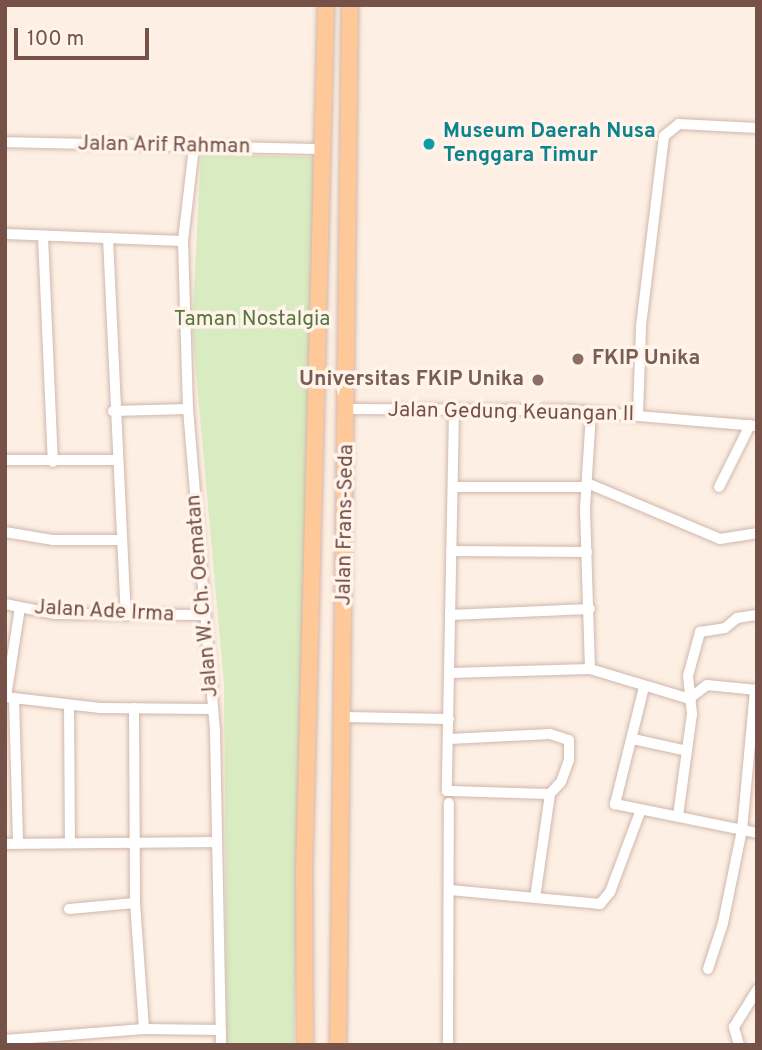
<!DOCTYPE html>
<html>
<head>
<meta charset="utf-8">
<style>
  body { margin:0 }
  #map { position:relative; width:762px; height:1050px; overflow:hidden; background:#fdefe3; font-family:Overpass,sans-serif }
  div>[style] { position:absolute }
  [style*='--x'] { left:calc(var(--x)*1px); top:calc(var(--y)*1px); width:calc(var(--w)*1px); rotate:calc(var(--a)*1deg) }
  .green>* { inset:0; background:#d9ebc1 }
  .roads { filter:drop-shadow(0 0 2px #d1b6ac) drop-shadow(0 0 2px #d1b6ac) }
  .minor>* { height:10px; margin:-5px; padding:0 5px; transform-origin:5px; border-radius:5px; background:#fff }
  .primary>* { height:16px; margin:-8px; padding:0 8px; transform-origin:8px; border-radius:8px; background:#fec899 }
  .dots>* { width:19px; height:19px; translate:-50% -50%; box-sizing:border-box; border:4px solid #fff3ea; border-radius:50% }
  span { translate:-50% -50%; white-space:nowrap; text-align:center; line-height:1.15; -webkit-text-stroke:7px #fff3ea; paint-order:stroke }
  .culture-label { font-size:21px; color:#0d838f; font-weight:700 }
  .left { translate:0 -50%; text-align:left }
  .street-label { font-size:21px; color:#765148 }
  .park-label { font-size:21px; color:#57763d }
  .education-label { font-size:21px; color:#785e54; font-weight:700 }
  .right { translate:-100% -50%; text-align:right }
  .frame { position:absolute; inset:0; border:7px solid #765148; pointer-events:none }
  .scale { position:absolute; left:14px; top:28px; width:135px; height:32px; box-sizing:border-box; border:4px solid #765148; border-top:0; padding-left:9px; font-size:21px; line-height:24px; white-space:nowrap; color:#765148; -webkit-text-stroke:5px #fff3ea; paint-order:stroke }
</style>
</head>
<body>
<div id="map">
  <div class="green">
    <div style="clip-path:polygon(201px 154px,315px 157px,294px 1045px,227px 1045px,224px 684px,192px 328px)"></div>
  </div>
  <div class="roads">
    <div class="minor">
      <div style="--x:5;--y:142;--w:318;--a:1.3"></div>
      <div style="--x:194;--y:147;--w:95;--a:96.7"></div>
      <div style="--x:183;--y:241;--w:168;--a:88.3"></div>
      <div style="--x:188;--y:409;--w:323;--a:85.2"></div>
      <div style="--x:215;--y:731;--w:314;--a:88.9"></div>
      <div style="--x:5;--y:234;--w:178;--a:2.3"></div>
      <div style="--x:43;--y:236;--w:226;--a:87.5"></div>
      <div style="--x:108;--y:238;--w:378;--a:87.3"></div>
      <div style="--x:348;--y:409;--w:219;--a:0.3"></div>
      <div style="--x:567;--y:410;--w:191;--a:4.8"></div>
      <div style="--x:113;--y:411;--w:75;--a:-1.5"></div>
      <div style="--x:454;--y:411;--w:380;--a:91.1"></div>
      <div style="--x:447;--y:791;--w:103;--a:1.7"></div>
      <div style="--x:638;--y:414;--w:88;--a:-88"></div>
      <div style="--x:641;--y:326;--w:191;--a:-83.1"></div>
      <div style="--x:664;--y:136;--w:19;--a:-39"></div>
      <div style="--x:679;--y:124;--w:78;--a:2.9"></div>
      <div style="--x:5;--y:460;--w:112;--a:0"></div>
      <div style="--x:587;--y:483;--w:144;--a:22.8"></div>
      <div style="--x:720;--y:539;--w:37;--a:-9"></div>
      <div style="--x:453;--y:487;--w:133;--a:0"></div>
      <div style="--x:719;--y:487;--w:69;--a:-63.4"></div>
      <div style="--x:5;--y:532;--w:49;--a:9.5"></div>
      <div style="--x:53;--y:540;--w:69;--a:0"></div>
      <div style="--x:451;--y:551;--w:136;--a:0.4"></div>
      <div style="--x:5;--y:604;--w:51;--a:11.3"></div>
      <div style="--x:55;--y:614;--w:148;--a:0.4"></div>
      <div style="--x:450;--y:615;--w:140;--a:-2.5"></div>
      <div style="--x:590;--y:669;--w:161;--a:-91.8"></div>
      <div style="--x:585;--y:508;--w:95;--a:-86.4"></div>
      <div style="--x:450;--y:673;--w:140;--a:-1.6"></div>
      <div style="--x:590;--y:669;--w:104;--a:16.7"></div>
      <div style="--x:644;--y:687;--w:121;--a:103.9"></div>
      <div style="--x:615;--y:804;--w:145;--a:11.5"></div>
      <div style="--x:5;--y:697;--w:96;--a:6.6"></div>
      <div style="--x:100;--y:708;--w:113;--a:0.5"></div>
      <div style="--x:6;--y:697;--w:90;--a:-81.1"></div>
      <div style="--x:14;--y:698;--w:145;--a:88.4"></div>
      <div style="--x:690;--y:698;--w:21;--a:-37"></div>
      <div style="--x:707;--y:685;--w:50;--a:5.7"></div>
      <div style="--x:69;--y:706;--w:136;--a:89.6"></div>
      <div style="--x:134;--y:708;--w:195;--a:89.7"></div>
      <div style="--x:135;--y:903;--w:126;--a:85.9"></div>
      <div style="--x:345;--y:717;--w:104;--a:1.1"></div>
      <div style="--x:449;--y:739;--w:101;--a:-2.8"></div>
      <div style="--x:550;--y:734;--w:20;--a:18"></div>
      <div style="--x:569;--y:740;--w:20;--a:90"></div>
      <div style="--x:569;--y:760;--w:23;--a:110"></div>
      <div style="--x:561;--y:782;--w:16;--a:133"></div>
      <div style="--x:550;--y:794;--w:105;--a:98.2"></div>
      <div style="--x:633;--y:739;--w:55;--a:12.5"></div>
      <div style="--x:678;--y:816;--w:103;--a:-82.2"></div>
      <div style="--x:692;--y:714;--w:38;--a:-96"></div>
      <div style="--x:688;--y:676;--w:46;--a:-74.7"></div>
      <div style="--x:700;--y:632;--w:25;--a:-9"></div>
      <div style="--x:725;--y:628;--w:16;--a:-40"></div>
      <div style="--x:737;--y:618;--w:20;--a:-9"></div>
      <div style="--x:5;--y:844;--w:211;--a:-0.5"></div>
      <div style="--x:450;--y:890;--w:151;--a:5.3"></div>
      <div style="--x:600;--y:904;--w:16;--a:-50"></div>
      <div style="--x:610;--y:892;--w:85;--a:-69.4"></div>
      <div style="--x:69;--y:909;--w:66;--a:-5.2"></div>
      <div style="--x:708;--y:969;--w:48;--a:-71.9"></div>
      <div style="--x:723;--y:923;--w:95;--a:-78.5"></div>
      <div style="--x:742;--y:830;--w:141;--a:-84.7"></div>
      <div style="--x:5;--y:1040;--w:139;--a:-4.5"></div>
      <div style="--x:144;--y:1029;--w:77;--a:0.7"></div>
      <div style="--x:448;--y:1045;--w:242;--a:-89.8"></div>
      <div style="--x:739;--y:1045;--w:19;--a:-106"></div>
      <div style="--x:734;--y:1027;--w:44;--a:-58.1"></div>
    </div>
    <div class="primary">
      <div style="--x:305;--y:1045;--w:171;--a:-90.3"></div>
      <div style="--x:304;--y:874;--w:869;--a:-88.55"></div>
      <div style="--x:338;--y:1045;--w:1040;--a:-89.34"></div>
    </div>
  </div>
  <div class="dots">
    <div style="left:429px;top:144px;background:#0f9aa8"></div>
    <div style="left:578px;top:359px;background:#8d6e63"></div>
    <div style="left:538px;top:380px;background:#8d6e63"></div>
  </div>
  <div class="culture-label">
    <span class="left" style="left:443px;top:144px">Museum Daerah Nusa<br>Tenggara Timur</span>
  </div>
  <div class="street-label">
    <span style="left:164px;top:146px;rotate:1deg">Jalan Arif Rahman</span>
    <span style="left:511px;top:413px;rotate:1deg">Jalan Gedung Keuangan II</span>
    <span style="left:346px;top:525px;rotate:-89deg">Jalan Frans-Seda</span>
    <span style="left:203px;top:596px;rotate:-95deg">Jalan W. Ch. Oematan</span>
    <span style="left:104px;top:612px;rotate:3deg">Jalan Ade Irma</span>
  </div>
  <div class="park-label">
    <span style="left:252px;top:320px">Taman Nostalgia</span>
  </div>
  <div class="education-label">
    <span class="left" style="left:592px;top:359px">FKIP Unika</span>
    <span class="right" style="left:524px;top:380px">Universitas FKIP Unika</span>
  </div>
  <div class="frame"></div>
  <div class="scale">100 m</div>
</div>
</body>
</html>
